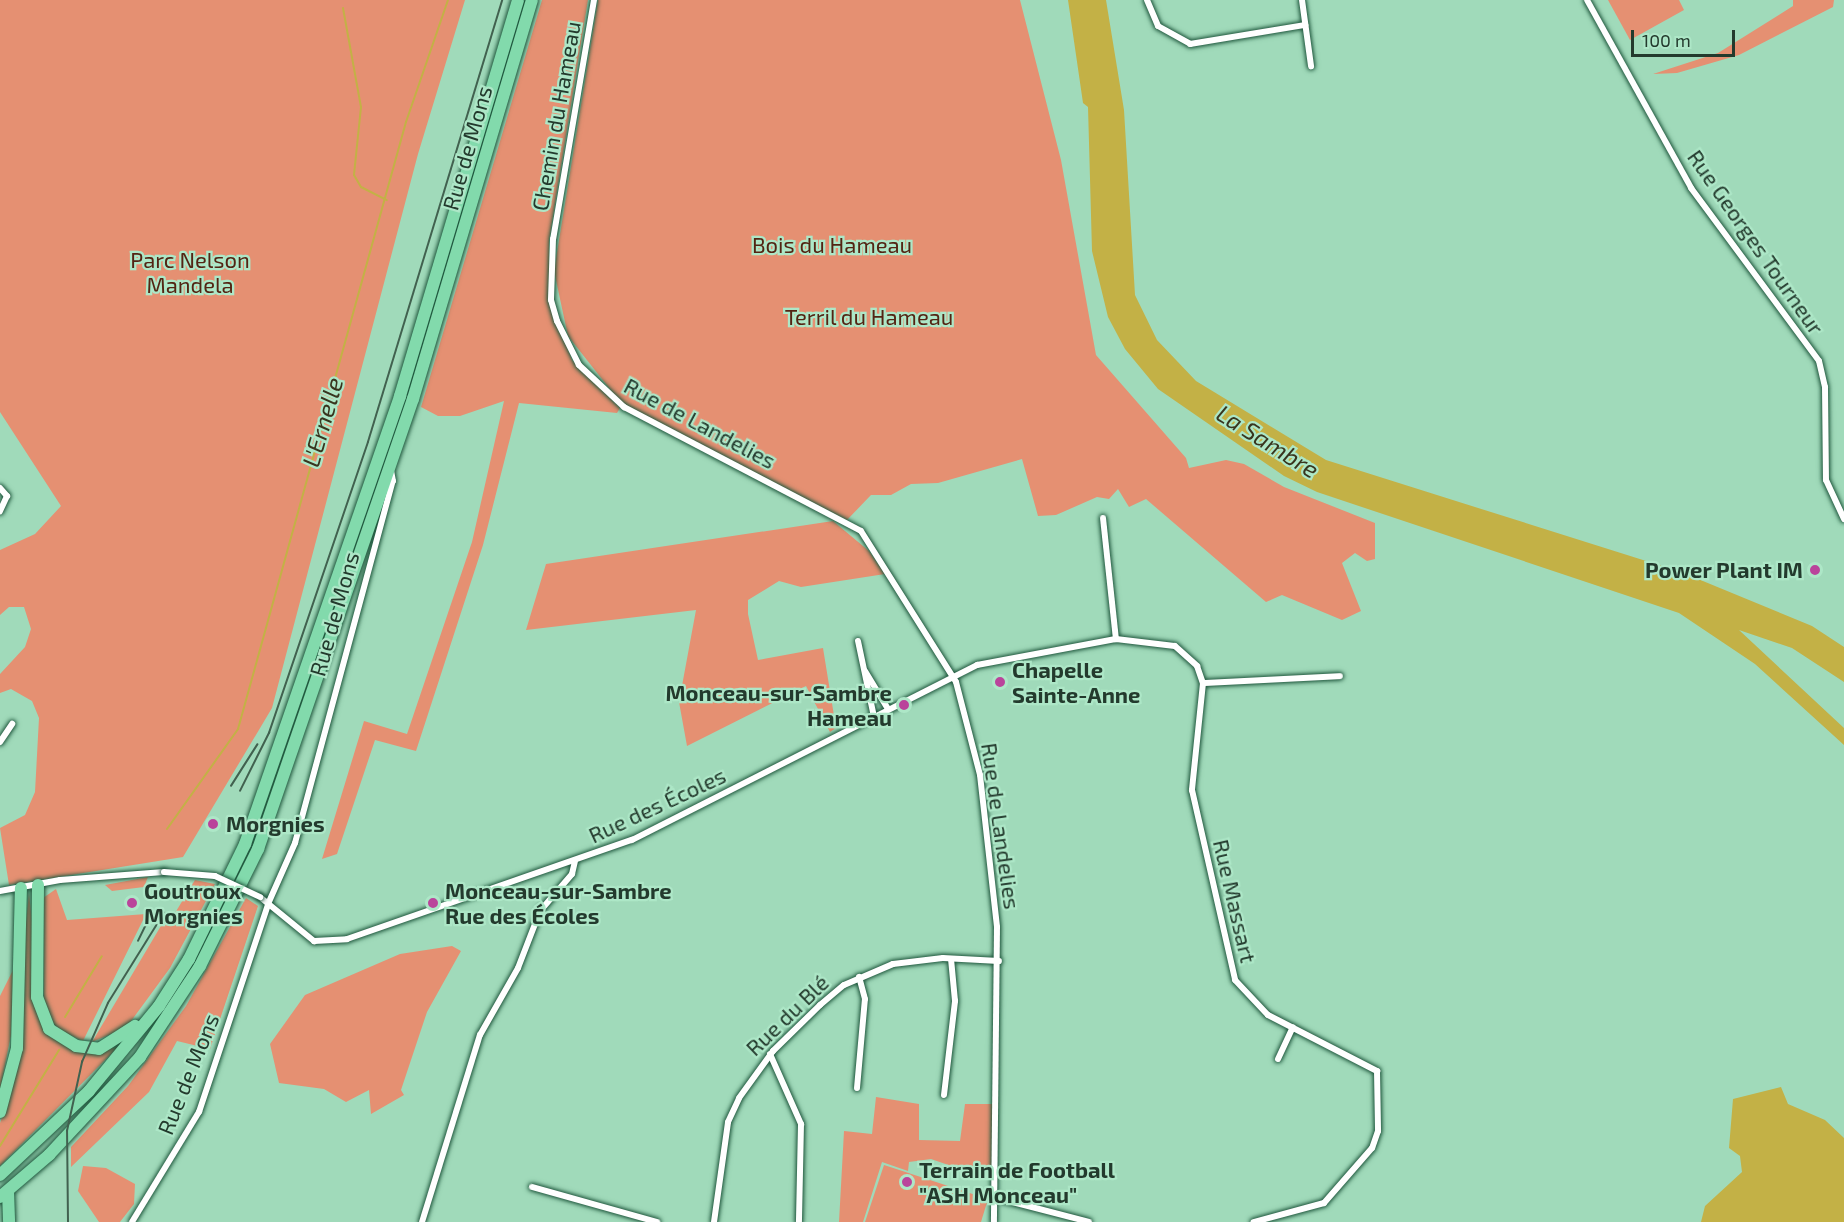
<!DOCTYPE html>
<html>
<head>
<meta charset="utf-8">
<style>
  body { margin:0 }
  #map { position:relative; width:1844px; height:1222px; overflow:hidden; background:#a0daba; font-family:"Exo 2",sans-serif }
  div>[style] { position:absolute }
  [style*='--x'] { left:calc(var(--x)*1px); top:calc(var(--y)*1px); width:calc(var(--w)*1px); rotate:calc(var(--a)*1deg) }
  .green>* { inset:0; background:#e59072 }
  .water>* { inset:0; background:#c3b146 }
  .stream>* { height:2px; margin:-1px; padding:0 1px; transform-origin:1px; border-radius:1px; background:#c3b146 }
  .roads { filter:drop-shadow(0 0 2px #1f573d) drop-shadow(0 0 2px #1f573d) }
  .street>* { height:6px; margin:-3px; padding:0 3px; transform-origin:3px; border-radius:3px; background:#fff }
  .highway>* { height:12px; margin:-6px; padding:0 6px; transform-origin:6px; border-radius:6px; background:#82daac }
  .tram>* { height:1.5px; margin:-0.75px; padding:0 0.75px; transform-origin:0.75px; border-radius:0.75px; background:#41614f }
  .bridges { filter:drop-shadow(0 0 2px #1f573d) drop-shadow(0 0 2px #1f573d) }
  .street-bridge>* { height:6px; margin:-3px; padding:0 3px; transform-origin:3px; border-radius:3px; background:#fff }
  .dots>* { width:16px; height:16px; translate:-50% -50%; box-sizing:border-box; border:3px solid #ade7c7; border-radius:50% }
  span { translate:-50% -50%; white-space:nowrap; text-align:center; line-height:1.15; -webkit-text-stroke:4.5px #ade7c7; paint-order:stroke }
  .street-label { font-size:22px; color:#233a2d }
  .park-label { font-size:22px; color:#532413 }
  .poi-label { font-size:22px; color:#233a2d; font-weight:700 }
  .right { translate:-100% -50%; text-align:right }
  .left { translate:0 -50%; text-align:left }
  .water-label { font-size:24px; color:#39351e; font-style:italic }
  .scale { position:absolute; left:1631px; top:30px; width:104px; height:27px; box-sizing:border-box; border:3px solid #233a2d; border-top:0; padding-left:8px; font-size:18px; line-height:21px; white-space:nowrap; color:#233a2d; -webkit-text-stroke:4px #ade7c7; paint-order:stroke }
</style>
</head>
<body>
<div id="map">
  <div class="green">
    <div style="clip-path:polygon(0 0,465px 0,418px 154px,272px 708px,183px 857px,9px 885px,0 828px,25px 815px,35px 792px,39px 718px,32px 701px,11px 689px,0 693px,0 674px,25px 647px,31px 629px,24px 607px,9px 607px,0 615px,0 550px,35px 534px,61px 506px,0 412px)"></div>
    <div style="clip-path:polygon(542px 0,588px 0,549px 241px,549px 300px,572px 360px,620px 408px,617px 413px,519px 403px,483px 545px,416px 751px,375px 740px,337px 854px,322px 859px,364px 721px,407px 734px,472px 542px,504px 401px,460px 416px,438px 416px,421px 407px)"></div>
    <div style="clip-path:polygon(598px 0,1020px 0,1061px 160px,1096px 355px,1186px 458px,1189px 468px,1226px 460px,1244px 464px,1284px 487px,1375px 523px,1375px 559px,1367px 561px,1355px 553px,1342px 563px,1361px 611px,1342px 620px,1282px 595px,1266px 602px,1146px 499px,1129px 507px,1118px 489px,1109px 499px,1097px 497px,1056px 515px,1038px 516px,1022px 459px,938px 483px,911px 484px,891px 495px,871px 495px,847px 520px,624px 407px,568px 336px,554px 271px)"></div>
    <div style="clip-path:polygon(1608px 0,1679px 0,1684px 10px,1630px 40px)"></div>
    <div style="clip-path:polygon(1793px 0,1834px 0,1833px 7px,1739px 55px,1677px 73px,1653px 74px,1718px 53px,1793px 6px)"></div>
    <div style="clip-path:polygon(833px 521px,869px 551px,885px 574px,801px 587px,779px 581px,748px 600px,748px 614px,758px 660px,823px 648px,836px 728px,830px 732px,806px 686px,687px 746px,679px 702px,696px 610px,526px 630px,546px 564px)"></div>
    <div style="clip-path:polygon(148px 877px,144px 887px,112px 891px,105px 885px)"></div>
    <div style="clip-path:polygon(195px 880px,215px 884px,170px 968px,126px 1028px,92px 1042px,168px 914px,175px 913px)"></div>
    <div style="clip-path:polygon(56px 889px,67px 920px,146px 914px,83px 1041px,57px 1029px,44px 1006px,43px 898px)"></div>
    <div style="clip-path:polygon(29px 893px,43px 1026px,103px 1051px,119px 1046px,0 1166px,0 1123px,7px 1103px)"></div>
    <div style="clip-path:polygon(246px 898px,258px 906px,210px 1049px,177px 1041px,149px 1092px,71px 1167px,71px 1147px,128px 1086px,186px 1006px)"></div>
    <div style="clip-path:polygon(452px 946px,461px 951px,427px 1012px,401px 1090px,404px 1095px,371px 1114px,369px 1090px,346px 1102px,324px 1089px,279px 1083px,270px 1044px,305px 995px,400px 954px)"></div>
    <div style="clip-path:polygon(14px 968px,11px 1035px,0 1090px,0 996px)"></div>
    <div style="clip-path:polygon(876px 1097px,919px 1104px,919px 1140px,960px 1141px,965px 1104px,993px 1104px,992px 1180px,931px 1159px,909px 1162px,908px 1171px,882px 1162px,863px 1222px,839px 1222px,844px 1131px,872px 1134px)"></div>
    <div style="clip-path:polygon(884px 1165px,988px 1199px,981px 1222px,865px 1222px)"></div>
    <div style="clip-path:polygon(83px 1166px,106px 1168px,135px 1184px,134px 1204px,120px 1222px,99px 1222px,78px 1191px)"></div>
  </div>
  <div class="water">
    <div style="clip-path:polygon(1068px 0,1106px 0,1124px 110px,1135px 295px,1157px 340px,1196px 381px,1326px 460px,1681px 572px,1812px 626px,1844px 647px,1844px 682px,1792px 648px,1739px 630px,1844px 728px,1844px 745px,1755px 664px,1679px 613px,1317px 492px,1284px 476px,1158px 389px,1125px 349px,1108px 317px,1092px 251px,1088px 107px,1083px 103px)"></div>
    <div style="clip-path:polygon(1781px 1087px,1788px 1104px,1825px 1120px,1844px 1138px,1844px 1222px,1701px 1222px,1705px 1206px,1742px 1172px,1740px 1156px,1729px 1148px,1733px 1099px)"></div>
  </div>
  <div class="stream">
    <div style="--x:343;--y:8;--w:101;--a:79.7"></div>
    <div style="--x:361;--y:107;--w:68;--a:95.9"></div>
    <div style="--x:354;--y:175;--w:14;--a:60"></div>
    <div style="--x:361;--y:187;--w:29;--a:27"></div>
    <div style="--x:167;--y:829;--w:123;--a:-54.6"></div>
    <div style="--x:238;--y:729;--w:630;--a:-74.53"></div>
    <div style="--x:406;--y:122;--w:129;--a:-71"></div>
    <div style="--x:65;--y:1017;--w:71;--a:-58.8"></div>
    <div style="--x:0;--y:1146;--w:113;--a:-58.4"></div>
  </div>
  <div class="roads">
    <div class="street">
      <div style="--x:594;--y:0;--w:242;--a:99.7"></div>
      <div style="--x:553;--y:239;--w:61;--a:91.9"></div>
      <div style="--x:551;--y:300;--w:22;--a:74"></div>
      <div style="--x:557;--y:321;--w:49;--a:63.4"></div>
      <div style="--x:579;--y:365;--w:62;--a:43"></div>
      <div style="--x:624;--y:407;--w:267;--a:27.6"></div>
      <div style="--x:861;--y:531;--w:178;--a:57.8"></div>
      <div style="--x:956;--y:682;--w:96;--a:75.5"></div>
      <div style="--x:980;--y:775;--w:153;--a:83.6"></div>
      <div style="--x:997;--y:927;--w:295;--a:90.6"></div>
      <div style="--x:1147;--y:0;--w:28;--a:67"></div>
      <div style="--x:1158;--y:26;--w:37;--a:29"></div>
      <div style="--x:1190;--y:44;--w:117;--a:-9.4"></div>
      <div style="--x:1302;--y:0;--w:67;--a:82.2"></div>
      <div style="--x:1587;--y:0;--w:215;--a:61"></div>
      <div style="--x:1691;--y:188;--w:215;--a:53.5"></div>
      <div style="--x:1819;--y:361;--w:27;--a:77"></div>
      <div style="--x:1825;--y:387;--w:93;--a:89.4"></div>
      <div style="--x:1826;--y:480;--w:43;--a:65.2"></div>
      <div style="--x:0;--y:488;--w:11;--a:49"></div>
      <div style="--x:7;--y:496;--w:17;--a:115"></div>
      <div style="--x:1103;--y:518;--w:122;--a:83.9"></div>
      <div style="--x:858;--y:641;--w:78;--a:78.1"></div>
      <div style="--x:865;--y:671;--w:44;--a:58.8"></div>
      <div style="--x:1203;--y:683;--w:137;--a:-2.9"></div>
      <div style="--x:0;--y:742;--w:22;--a:-56"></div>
      <div style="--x:0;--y:891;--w:61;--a:-10.4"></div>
      <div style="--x:60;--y:880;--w:104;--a:-4.4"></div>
      <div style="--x:260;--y:897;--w:70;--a:39.2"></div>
      <div style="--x:314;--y:941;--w:33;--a:-3"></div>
      <div style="--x:347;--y:939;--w:302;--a:-19.2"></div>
      <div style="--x:632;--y:840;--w:387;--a:-26.9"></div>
      <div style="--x:977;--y:665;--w:141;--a:-10.6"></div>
      <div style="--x:1116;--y:639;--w:59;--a:6.8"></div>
      <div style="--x:1175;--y:646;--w:30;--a:42"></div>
      <div style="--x:1197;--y:666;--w:18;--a:71"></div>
      <div style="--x:1203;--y:683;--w:108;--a:95.9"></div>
      <div style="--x:1192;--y:790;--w:195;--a:77.2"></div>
      <div style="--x:1235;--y:980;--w:48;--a:46.7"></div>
      <div style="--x:1268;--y:1015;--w:123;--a:27.2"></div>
      <div style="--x:1377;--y:1071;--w:60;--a:89"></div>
      <div style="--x:1378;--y:1131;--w:18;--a:109"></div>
      <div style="--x:1372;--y:1148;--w:73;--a:131.1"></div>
      <div style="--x:1324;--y:1203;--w:73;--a:164.8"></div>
      <div style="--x:770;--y:1054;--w:77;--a:66.1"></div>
      <div style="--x:801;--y:1124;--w:98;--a:91.2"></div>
      <div style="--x:1278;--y:1059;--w:35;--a:-65"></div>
      <div style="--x:857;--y:1088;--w:89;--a:-84.9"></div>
      <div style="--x:865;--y:999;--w:23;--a:-105"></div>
      <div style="--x:944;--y:1095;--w:95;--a:-83.3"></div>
      <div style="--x:955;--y:1001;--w:42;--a:-95.4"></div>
      <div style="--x:532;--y:1187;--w:130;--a:15.6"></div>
      <div style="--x:997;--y:1198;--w:95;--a:14.6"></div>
      <div style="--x:132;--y:1222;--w:129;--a:-58.7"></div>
      <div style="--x:199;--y:1112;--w:219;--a:-71.6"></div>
      <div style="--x:268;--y:904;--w:67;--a:-66.1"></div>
      <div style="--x:295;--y:843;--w:375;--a:-74.9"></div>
      <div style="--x:393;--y:481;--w:10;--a:-101"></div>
      <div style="--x:422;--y:1222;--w:196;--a:-72.8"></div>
      <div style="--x:480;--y:1035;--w:77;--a:-60.4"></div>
      <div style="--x:518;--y:968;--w:61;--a:-68.9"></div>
      <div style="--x:540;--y:911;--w:49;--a:-49.1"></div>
      <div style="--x:572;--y:874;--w:13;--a:-77"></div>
      <div style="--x:714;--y:1222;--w:101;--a:-82"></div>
      <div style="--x:728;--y:1122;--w:26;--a:-65"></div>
      <div style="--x:739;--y:1098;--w:58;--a:-54.1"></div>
      <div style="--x:773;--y:1051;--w:66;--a:-44.4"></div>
      <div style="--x:820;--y:1005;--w:31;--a:-40"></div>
      <div style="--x:844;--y:985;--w:53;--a:-23.2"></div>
      <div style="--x:893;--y:964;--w:50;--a:-6.8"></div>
      <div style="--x:943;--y:958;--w:56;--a:3.1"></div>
    </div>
    <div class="highway">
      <div style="--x:38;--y:885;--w:112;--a:90.5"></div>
      <div style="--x:37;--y:997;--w:34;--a:69"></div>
      <div style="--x:49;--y:1029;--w:32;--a:32"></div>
      <div style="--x:76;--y:1046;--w:23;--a:7"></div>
      <div style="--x:99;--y:1049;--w:43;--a:-32.6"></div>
      <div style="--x:0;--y:1112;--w:66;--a:-75.1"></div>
      <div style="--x:17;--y:1048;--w:160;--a:-88.6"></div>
      <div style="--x:0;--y:1175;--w:122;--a:-43.3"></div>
      <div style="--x:89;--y:1091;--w:110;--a:-50.5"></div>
      <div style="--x:159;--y:1006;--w:56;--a:-57.4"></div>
      <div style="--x:189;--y:959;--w:128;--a:-64"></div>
      <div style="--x:245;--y:844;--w:474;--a:-70.9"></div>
      <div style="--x:400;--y:396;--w:413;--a:-73.4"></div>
      <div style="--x:8;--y:1191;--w:31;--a:88"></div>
      <div style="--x:0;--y:1197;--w:65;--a:-40.6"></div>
      <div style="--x:49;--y:1155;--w:134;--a:-47.1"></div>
      <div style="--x:140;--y:1057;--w:109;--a:-56.6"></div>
      <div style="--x:200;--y:966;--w:131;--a:-63.6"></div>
      <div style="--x:258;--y:849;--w:476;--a:-71"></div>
      <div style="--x:413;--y:399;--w:416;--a:-73.4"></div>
    </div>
  </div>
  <div class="tram">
    <div style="--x:231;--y:786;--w:49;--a:-57.6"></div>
    <div style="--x:240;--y:791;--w:65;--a:-63.4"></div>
    <div style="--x:269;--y:733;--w:307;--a:-71.2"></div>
    <div style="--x:368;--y:442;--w:462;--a:-73.1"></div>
    <div style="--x:138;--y:941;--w:30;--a:-64"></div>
    <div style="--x:68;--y:1222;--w:91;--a:-90.6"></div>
    <div style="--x:67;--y:1131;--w:71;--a:-77.7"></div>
    <div style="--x:82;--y:1062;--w:64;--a:-66.2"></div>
    <div style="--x:108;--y:1003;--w:106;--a:-58.1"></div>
  </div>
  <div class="bridges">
    <div class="street-bridge">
      <div style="--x:164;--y:872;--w:51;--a:4.5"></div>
      <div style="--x:215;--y:876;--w:50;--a:25"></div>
    </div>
  </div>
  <div class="dots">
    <div style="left:1815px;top:570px;background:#ba449b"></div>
    <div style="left:1000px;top:682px;background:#ba449b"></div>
    <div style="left:904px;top:705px;background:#ba449b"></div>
    <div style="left:213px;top:824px;background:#ba449b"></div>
    <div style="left:132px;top:903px;background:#ba449b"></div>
    <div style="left:433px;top:903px;background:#ba449b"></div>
    <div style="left:907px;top:1182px;background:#ba449b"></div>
  </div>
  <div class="street-label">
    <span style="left:556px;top:116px;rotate:-80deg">Chemin du Hameau</span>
    <span style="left:467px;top:148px;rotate:-74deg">Rue de Mons</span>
    <span style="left:1756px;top:242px;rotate:55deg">Rue Georges Tourneur</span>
    <span style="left:700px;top:423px;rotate:28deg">Rue de Landelies</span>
    <span style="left:334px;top:614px;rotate:-74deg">Rue de Mons</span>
    <span style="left:657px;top:805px;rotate:-25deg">Rue des Écoles</span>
    <span style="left:1001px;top:826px;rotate:82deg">Rue de Landelies</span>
    <span style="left:1235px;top:901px;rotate:77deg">Rue Massart</span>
    <span style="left:787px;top:1015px;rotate:-44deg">Rue du Blé</span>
    <span style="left:188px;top:1074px;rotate:-68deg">Rue de Mons</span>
  </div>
  <div class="park-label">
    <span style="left:832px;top:245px">Bois du Hameau</span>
    <span style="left:190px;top:272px">Parc Nelson<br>Mandela</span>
    <span style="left:869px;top:317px">Terril du Hameau</span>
  </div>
  <div class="poi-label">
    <span class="right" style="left:1803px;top:570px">Power Plant IM</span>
    <span class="left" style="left:1012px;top:682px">Chapelle<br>Sainte-Anne</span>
    <span class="right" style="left:892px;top:705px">Monceau-sur-Sambre<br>Hameau</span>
    <span class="left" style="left:226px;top:824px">Morgnies</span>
    <span class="left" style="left:144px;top:903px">Goutroux<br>Morgnies</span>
    <span class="left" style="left:445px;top:903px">Monceau-sur-Sambre<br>Rue des Écoles</span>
    <span class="left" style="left:919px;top:1182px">Terrain de Football<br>"ASH Monceau"</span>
  </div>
  <div class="water-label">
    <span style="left:322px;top:422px;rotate:-74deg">L'Ernelle</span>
    <span style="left:1268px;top:441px;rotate:32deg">La Sambre</span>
  </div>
  <div class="scale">100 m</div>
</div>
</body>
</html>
